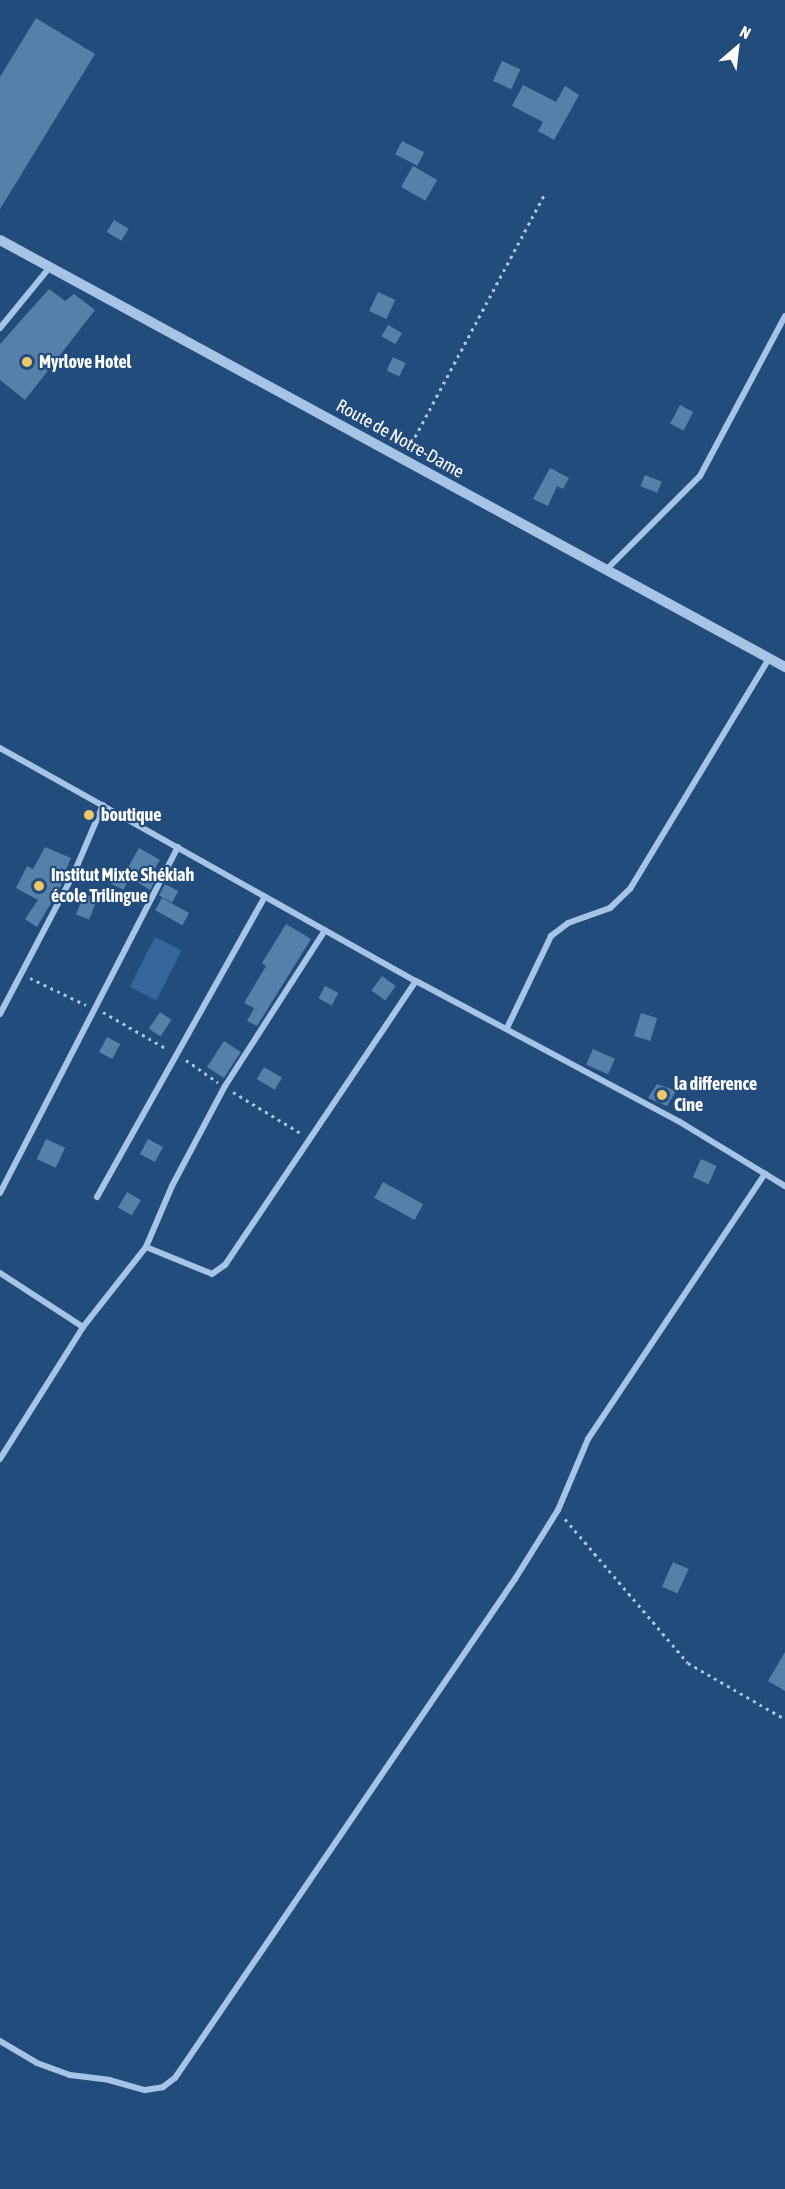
<!DOCTYPE html>
<html>
<head>
<meta charset="utf-8">
<style>
  body { margin:0 }
  #map { position:relative; width:785px; height:2189px; overflow:hidden; background:#224c7c; font-family:"Asap Condensed",sans-serif }
  div>[style] { position:absolute }
  [style*='--x'] { left:calc(var(--x)*1px); top:calc(var(--y)*1px); width:calc(var(--w)*1px); rotate:calc(var(--a)*1deg) }
  .green>* { inset:0; background:#35669a; transform-origin:0 0 }
  .building>* { inset:0; background:#577fab; transform-origin:0 0 }
  .path>* { height:3px; margin-top:-1.5px; transform-origin:0; background:repeating-linear-gradient(90deg,#a6c5e6 0 3px,transparent 0 7.5px) }
  .minor>* { height:6px; margin:-3px; padding:0 3px; transform-origin:3px; border-radius:3px; background:#a6c5e6 }
  .tertiary>* { height:10px; margin:-5px; padding:0 5px; transform-origin:5px; border-radius:5px; background:#a6c5e6 }
  .dots>* { width:16px; height:16px; translate:-50% -50%; box-sizing:border-box; border:3px solid #224c7c; border-radius:50% }
  span { translate:-50% -50%; white-space:nowrap; text-align:center; line-height:1.15; -webkit-text-stroke:4.5px #224c7c; paint-order:stroke }
  .poi-label { font-size:18px; color:#fff; font-weight:700 }
  .left { translate:0 -50%; text-align:left }
  .street-label { font-size:18px; color:#fff }
  .north { position:absolute; left:707px; top:18px; width:60px; height:60px; -webkit-text-stroke:4px #224c7c; paint-order:stroke; rotate:28deg; font-size:16px; font-weight:700; line-height:24px; text-align:center; color:#fff }
  .north::after { content:''; display:block; margin:auto; width:21px; height:27px; background:#fff; clip-path:polygon(50% 0,100% 100%,50% 72%,0 100%) }
</style>
</head>
<body>
<div id="map">
  <div class="green">
    <div style="left:155px;top:937px;width:30px;height:56px;rotate:27deg"></div>
  </div>
  <div class="building">
    <div style="clip-path:polygon(36px 18px,95px 54px,0 209px,0 77px)"></div>
    <div style="left:502px;top:61px;width:20px;height:22px;rotate:24deg"></div>
    <div style="clip-path:polygon(523px 85px,556px 102px,565px 86px,579px 95px,554px 140px,538px 131px,543px 122px,512px 106px)"></div>
    <div style="left:402px;top:141px;width:25px;height:15px;rotate:27deg"></div>
    <div style="left:413px;top:166px;width:28px;height:24px;rotate:30deg"></div>
    <div style="left:114px;top:220px;width:17px;height:14px;rotate:31deg"></div>
    <div style="clip-path:polygon(49px 289px,65px 301px,74px 294px,95px 310px,25px 400px,0 380px,0 344px)"></div>
    <div style="left:378px;top:292px;width:19px;height:21px;rotate:25deg"></div>
    <div style="left:388px;top:325px;width:16px;height:13px;rotate:30deg"></div>
    <div style="left:393px;top:357px;width:14px;height:15px;rotate:25deg"></div>
    <div style="left:680px;top:405px;width:15px;height:21px;rotate:28deg"></div>
    <div style="clip-path:polygon(550px 468px,569px 478px,563px 489px,557px 486px,548px 506px,533px 499px)"></div>
    <div style="left:645px;top:475px;width:18px;height:12px;rotate:22deg"></div>
    <div style="clip-path:polygon(45px 847px,71px 858px,60px 883px,62px 884px,37px 927px,25px 919px,38px 900px,16px 888px,27px 866px,33px 869px)"></div>
    <div style="clip-path:polygon(139px 848px,160px 860px,150px 876px,156px 879px,150px 890px,124px 874px)"></div>
    <div style="left:116px;top:873px;width:14px;height:12px;rotate:25deg"></div>
    <div style="left:165px;top:884px;width:15px;height:13px;rotate:28deg"></div>
    <div style="left:84px;top:894px;width:14px;height:22px;rotate:21deg"></div>
    <div style="left:162px;top:898px;width:31px;height:14px;rotate:29deg"></div>
    <div style="clip-path:polygon(286px 924px,311px 939px,257px 1026px,247px 1021px,254px 1008px,244px 1003px,266px 966px,262px 963px)"></div>
    <div style="left:382px;top:976px;width:17px;height:18px;rotate:36deg"></div>
    <div style="left:325px;top:986px;width:15px;height:14px;rotate:28deg"></div>
    <div style="left:160px;top:1012px;width:14px;height:20px;rotate:34deg"></div>
    <div style="left:641px;top:1013px;width:17px;height:24px;rotate:17deg"></div>
    <div style="left:107px;top:1037px;width:15px;height:17px;rotate:28deg"></div>
    <div style="left:224px;top:1041px;width:20px;height:31px;rotate:33deg"></div>
    <div style="left:593px;top:1049px;width:24px;height:17px;rotate:24deg"></div>
    <div style="left:264px;top:1067px;width:21px;height:14px;rotate:31deg"></div>
    <div style="clip-path:polygon(657px 1084px,676px 1091px,667px 1106px,648px 1098px)"></div>
    <div style="left:46px;top:1139px;width:21px;height:22px;rotate:25deg"></div>
    <div style="left:148px;top:1139px;width:17px;height:17px;rotate:28deg"></div>
    <div style="left:701px;top:1159px;width:17px;height:20px;rotate:24deg"></div>
    <div style="left:383px;top:1182px;width:46px;height:18px;rotate:29deg"></div>
    <div style="left:127px;top:1192px;width:16px;height:18px;rotate:30deg"></div>
    <div style="left:673px;top:1562px;width:17px;height:27px;rotate:24deg"></div>
    <div style="clip-path:polygon(785px 1652px,785px 1691px,768px 1681px)"></div>
  </div>
  <div class="path">
    <div style="--x:408;--y:450;--w:289;--a:-61.9"></div>
    <div style="--x:30;--y:978;--w:62;--a:25.7"></div>
    <div style="--x:103;--y:1012;--w:74;--a:30"></div>
    <div style="--x:186;--y:1060;--w:39;--a:35"></div>
    <div style="--x:233;--y:1092;--w:81;--a:31.3"></div>
    <div style="--x:565;--y:1519;--w:189;--a:49.5"></div>
    <div style="--x:688;--y:1663;--w:112;--a:30"></div>
  </div>
  <div class="minor">
    <div style="--x:0;--y:328;--w:79;--a:-50.7"></div>
    <div style="--x:606;--y:570;--w:133;--a:-45"></div>
    <div style="--x:700;--y:476;--w:181;--a:-62"></div>
    <div style="--x:0;--y:748;--w:477;--a:29.3"></div>
    <div style="--x:416;--y:981;--w:299;--a:28.1"></div>
    <div style="--x:680;--y:1122;--w:123;--a:31.4"></div>
    <div style="--x:0;--y:1014;--w:159;--a:-62.3"></div>
    <div style="--x:74;--y:873;--w:74;--a:-66.9"></div>
    <div style="--x:507;--y:1028;--w:102;--a:-64.4"></div>
    <div style="--x:551;--y:936;--w:21;--a:-37"></div>
    <div style="--x:568;--y:923;--w:45;--a:-19.7"></div>
    <div style="--x:610;--y:908;--w:28;--a:-44"></div>
    <div style="--x:630;--y:889;--w:269;--a:-58.9"></div>
    <div style="--x:0;--y:1193;--w:389;--a:-62.8"></div>
    <div style="--x:97;--y:1197;--w:344;--a:-60.8"></div>
    <div style="--x:146;--y:1247;--w:66;--a:-66.9"></div>
    <div style="--x:172;--y:1186;--w:113;--a:-62.1"></div>
    <div style="--x:225;--y:1086;--w:185;--a:-57.3"></div>
    <div style="--x:0;--y:1273;--w:99;--a:33"></div>
    <div style="--x:0;--y:1459;--w:156;--a:-57.8"></div>
    <div style="--x:83;--y:1327;--w:102;--a:-51.8"></div>
    <div style="--x:146;--y:1247;--w:71;--a:22.2"></div>
    <div style="--x:212;--y:1274;--w:16;--a:-35"></div>
    <div style="--x:225;--y:1265;--w:342;--a:-56.1"></div>
    <div style="--x:0;--y:2041;--w:43;--a:30.7"></div>
    <div style="--x:37;--y:2063;--w:35;--a:20"></div>
    <div style="--x:70;--y:2075;--w:39;--a:7"></div>
    <div style="--x:109;--y:2080;--w:37;--a:16"></div>
    <div style="--x:145;--y:2090;--w:18;--a:-9"></div>
    <div style="--x:163;--y:2087;--w:15;--a:-37"></div>
    <div style="--x:175;--y:2078;--w:604;--a:-55.73"></div>
    <div style="--x:515;--y:1579;--w:81;--a:-58.1"></div>
    <div style="--x:558;--y:1510;--w:77;--a:-67.1"></div>
    <div style="--x:588;--y:1439;--w:319;--a:-56.3"></div>
  </div>
  <div class="tertiary">
    <div style="--x:0;--y:240;--w:894;--a:28.54"></div>
  </div>
  <div class="dots">
    <div style="left:27px;top:362px;background:#f1c668"></div>
    <div style="left:89px;top:815px;background:#f1c668"></div>
    <div style="left:39px;top:886px;background:#f1c668"></div>
    <div style="left:662px;top:1095px;background:#f1c668"></div>
  </div>
  <div class="poi-label">
    <span class="left" style="left:39px;top:362px">Myrlove Hotel</span>
    <span class="left" style="left:101px;top:815px">boutique</span>
    <span class="left" style="left:51px;top:886px">Institut Mixte Shékiah<br>école Trilingue</span>
    <span class="left" style="left:674px;top:1095px">la difference<br>Cine</span>
  </div>
  <div class="street-label">
    <span style="left:400px;top:439px;rotate:29deg">Route de Notre-Dame</span>
  </div>
  <div class="north">N</div>
</div>
</body>
</html>
